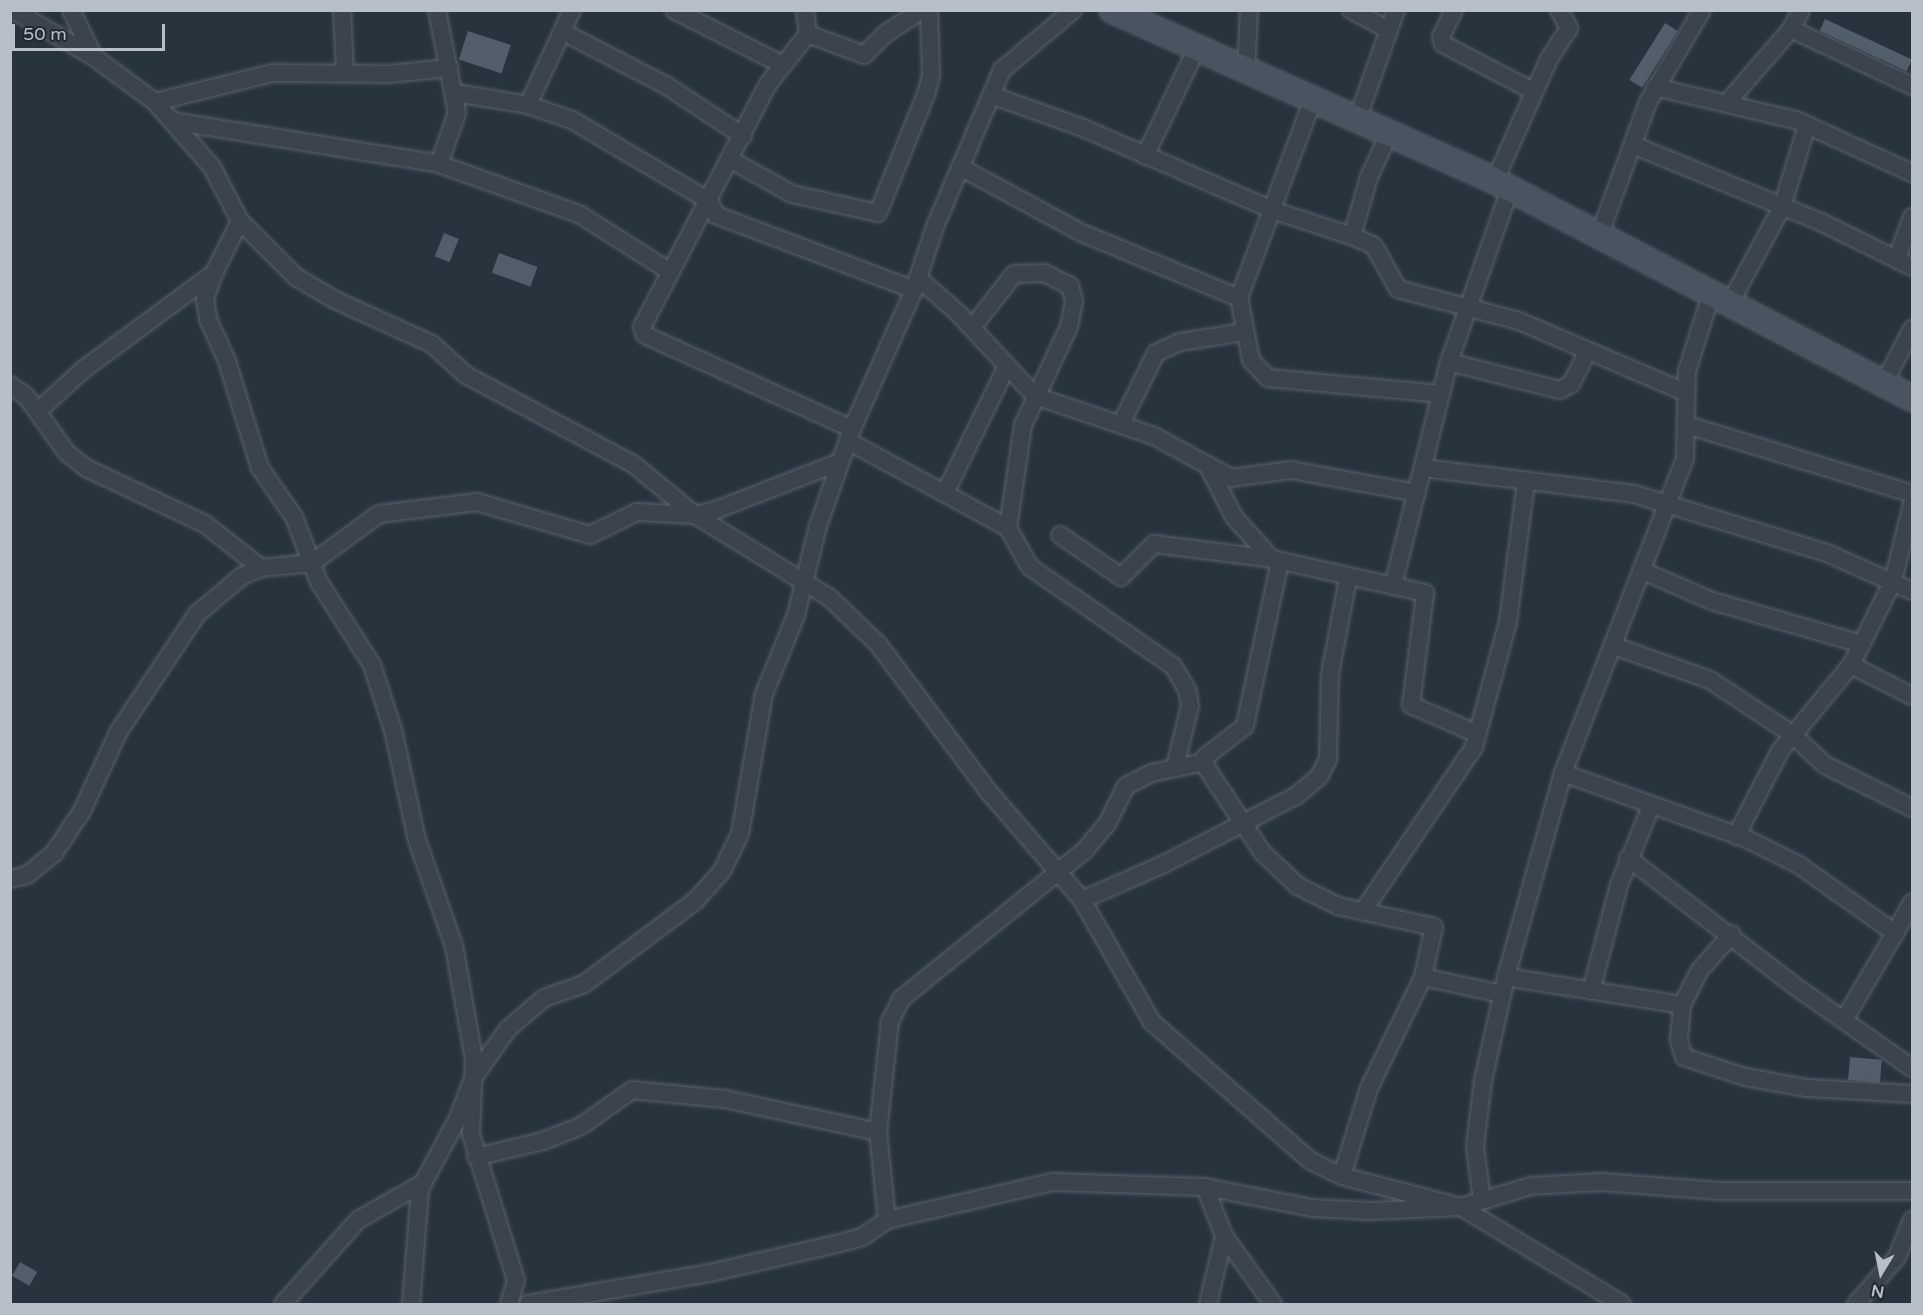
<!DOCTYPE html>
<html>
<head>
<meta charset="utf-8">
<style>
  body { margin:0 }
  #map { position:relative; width:1923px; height:1315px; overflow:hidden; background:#27333d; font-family:"Varela Round",sans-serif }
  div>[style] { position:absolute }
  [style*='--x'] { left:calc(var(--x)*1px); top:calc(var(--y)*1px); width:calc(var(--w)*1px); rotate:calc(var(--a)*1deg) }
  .building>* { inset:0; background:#525e6a; transform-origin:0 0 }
  .roads { filter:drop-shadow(0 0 2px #59626b) drop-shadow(0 0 2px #59626b) }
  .street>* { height:16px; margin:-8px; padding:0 8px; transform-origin:8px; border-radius:8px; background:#3b444d }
  .secondary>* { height:24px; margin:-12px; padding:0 12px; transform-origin:12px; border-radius:12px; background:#495460 }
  span { translate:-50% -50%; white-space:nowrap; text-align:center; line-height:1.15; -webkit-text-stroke:6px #202932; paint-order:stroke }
  .frame { position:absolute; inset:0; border:12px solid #b7bfc8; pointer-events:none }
  .north { position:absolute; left:1851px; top:1243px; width:60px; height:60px; -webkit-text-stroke:4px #202932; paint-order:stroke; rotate:190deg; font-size:16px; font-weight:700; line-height:24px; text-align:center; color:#b7bfc8 }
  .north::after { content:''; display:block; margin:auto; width:21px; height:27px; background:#b7bfc8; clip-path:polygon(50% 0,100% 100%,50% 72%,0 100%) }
  .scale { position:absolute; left:12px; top:24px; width:153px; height:27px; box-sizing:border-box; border:3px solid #b7bfc8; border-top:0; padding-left:8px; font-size:18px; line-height:21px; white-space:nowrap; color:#b7bfc8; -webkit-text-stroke:4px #202932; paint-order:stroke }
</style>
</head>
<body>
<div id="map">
  <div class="building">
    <div style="left:1825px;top:19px;width:96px;height:13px;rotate:25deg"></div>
    <div style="left:1665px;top:23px;width:15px;height:67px;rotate:32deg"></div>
    <div style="left:468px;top:31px;width:45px;height:30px;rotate:18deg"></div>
    <div style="left:444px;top:233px;width:16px;height:25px;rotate:22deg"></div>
    <div style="left:499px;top:253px;width:41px;height:21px;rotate:20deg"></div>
    <div style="left:1850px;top:1057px;width:32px;height:23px;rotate:5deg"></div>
    <div style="left:20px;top:1262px;width:20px;height:16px;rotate:30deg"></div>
  </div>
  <div class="roads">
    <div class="street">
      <div style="--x:13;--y:10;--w:94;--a:30.1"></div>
      <div style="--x:94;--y:57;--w:76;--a:36.4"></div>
      <div style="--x:155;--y:102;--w:86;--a:48.8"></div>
      <div style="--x:212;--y:167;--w:61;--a:62.6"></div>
      <div style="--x:240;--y:221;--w:79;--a:45"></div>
      <div style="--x:296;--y:277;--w:45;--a:30.5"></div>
      <div style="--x:335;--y:300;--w:107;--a:24.4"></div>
      <div style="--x:432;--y:344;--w:46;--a:42.4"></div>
      <div style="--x:466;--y:375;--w:189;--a:28.1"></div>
      <div style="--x:633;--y:464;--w:80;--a:39.4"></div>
      <div style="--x:695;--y:515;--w:158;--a:31.6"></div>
      <div style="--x:830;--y:598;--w:66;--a:43.8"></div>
      <div style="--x:878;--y:644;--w:184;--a:53.2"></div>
      <div style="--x:988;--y:791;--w:144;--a:49.2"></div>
      <div style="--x:1082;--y:900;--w:141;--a:60.2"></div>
      <div style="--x:1152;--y:1022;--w:211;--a:41.2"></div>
      <div style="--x:1311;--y:1161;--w:34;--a:26"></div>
      <div style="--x:1342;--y:1176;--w:123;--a:14.6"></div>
      <div style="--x:1461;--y:1207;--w:188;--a:31.1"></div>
      <div style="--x:71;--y:10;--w:52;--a:63.9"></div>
      <div style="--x:342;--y:10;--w:61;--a:87.2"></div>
      <div style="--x:437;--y:10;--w:105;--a:79"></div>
      <div style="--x:457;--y:113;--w:54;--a:109.4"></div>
      <div style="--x:674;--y:10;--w:122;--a:26.8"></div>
      <div style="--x:805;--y:10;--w:24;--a:83"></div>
      <div style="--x:808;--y:34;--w:60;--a:20.6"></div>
      <div style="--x:864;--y:55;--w:30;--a:-45"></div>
      <div style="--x:885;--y:34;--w:44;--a:-33"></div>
      <div style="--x:1351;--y:10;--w:43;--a:27.8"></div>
      <div style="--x:1454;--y:10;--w:30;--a:116"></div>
      <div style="--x:1441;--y:37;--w:7;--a:74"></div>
      <div style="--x:1443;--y:44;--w:102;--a:27.6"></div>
      <div style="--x:1791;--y:29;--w:134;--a:25.2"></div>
      <div style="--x:563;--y:32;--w:117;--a:27.4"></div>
      <div style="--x:667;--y:86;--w:91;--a:33.3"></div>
      <div style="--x:808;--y:34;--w:64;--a:128.7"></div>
      <div style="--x:768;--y:84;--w:274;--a:117.4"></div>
      <div style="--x:642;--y:327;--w:9;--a:69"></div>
      <div style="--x:645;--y:335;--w:227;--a:24.4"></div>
      <div style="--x:1246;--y:74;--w:64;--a:-87.3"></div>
      <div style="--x:1655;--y:87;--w:145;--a:13.2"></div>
      <div style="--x:1796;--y:120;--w:128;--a:24.6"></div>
      <div style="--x:455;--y:93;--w:74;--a:9.3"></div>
      <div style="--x:528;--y:105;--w:46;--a:18.8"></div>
      <div style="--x:572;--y:120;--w:159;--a:30.6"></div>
      <div style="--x:709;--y:201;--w:16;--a:63"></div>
      <div style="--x:716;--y:215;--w:212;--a:20.7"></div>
      <div style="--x:991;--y:95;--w:98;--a:19.7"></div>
      <div style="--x:1083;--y:128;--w:209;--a:23.4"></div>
      <div style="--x:1275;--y:211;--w:81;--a:18"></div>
      <div style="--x:1352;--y:236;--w:61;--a:-73.9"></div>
      <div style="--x:1369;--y:177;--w:47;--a:-65.1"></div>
      <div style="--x:155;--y:102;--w:121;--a:-13.9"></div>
      <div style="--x:272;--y:73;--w:117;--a:0.5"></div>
      <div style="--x:389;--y:74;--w:61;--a:-5.6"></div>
      <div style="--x:1727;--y:103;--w:98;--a:-49.1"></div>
      <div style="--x:1791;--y:29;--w:21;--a:-62"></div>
      <div style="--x:528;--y:105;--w:105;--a:-65.1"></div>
      <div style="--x:1357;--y:120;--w:117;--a:-70.5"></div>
      <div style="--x:172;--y:121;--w:270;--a:9.1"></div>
      <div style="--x:439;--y:164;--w:149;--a:19.7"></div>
      <div style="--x:579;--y:214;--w:107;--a:32.3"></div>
      <div style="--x:1633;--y:145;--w:205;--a:22.3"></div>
      <div style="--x:1823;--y:223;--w:99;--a:26.3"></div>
      <div style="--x:1145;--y:156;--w:118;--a:-64.3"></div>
      <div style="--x:731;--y:160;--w:70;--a:29.1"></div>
      <div style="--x:792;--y:194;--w:88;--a:12.5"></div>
      <div style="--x:878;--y:213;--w:131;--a:-68"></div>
      <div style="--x:927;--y:92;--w:18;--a:-77"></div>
      <div style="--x:931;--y:74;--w:64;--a:-91.8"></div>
      <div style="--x:960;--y:167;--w:139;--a:28.4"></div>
      <div style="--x:1082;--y:233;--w:170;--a:22.5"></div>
      <div style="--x:1239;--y:298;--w:209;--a:-69.6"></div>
      <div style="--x:1491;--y:179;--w:13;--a:-48"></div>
      <div style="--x:1500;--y:169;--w:120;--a:-66"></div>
      <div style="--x:1549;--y:59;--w:37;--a:-57"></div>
      <div style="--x:1569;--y:28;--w:21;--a:-119"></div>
      <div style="--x:240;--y:221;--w:58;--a:116.6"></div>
      <div style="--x:214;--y:273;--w:28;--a:109"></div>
      <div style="--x:205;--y:299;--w:20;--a:81"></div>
      <div style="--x:208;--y:319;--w:46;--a:65.7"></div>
      <div style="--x:227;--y:361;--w:112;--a:72.9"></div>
      <div style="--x:260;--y:468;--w:60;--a:55.2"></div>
      <div style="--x:294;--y:517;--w:70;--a:69"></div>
      <div style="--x:319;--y:582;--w:98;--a:57.4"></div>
      <div style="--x:372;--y:665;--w:68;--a:72.1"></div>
      <div style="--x:393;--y:730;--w:113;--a:77.7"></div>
      <div style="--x:417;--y:840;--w:112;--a:70.8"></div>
      <div style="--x:454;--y:946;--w:116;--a:80"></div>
      <div style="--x:474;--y:1060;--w:74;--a:92.3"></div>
      <div style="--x:471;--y:1134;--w:153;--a:72.9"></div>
      <div style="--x:516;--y:1280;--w:25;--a:106"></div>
      <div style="--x:1352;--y:236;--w:24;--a:24"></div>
      <div style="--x:1374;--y:246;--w:49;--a:60.8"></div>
      <div style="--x:1398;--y:289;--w:125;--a:14.8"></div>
      <div style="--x:1519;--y:321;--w:181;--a:23.2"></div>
      <div style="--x:1599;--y:236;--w:143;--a:-69.9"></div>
      <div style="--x:1648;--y:102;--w:107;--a:-59.6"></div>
      <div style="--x:1897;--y:258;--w:44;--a:-69.9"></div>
      <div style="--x:918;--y:278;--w:55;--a:41.3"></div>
      <div style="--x:959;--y:314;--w:112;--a:47.2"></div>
      <div style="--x:1035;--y:396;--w:126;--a:18.6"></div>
      <div style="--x:1154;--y:436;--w:88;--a:28.6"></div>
      <div style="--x:1231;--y:478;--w:61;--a:-7.6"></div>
      <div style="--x:1291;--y:470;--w:128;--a:10.3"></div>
      <div style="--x:1239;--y:298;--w:63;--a:79"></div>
      <div style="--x:1251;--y:360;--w:25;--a:47"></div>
      <div style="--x:1268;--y:378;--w:174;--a:5.3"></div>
      <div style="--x:1729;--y:305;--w:111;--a:-61.6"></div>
      <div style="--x:1782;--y:207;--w:86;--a:-73"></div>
      <div style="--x:1449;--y:362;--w:114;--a:14.2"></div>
      <div style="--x:1560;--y:390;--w:13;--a:-29"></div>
      <div style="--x:1571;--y:384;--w:35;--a:-63"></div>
      <div style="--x:1884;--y:383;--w:61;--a:-62.6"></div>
      <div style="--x:10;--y:385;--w:19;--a:35"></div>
      <div style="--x:26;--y:396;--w:70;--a:54.3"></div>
      <div style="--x:67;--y:453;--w:24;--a:38"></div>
      <div style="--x:86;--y:468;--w:132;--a:25.2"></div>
      <div style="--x:205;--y:524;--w:71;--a:38.2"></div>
      <div style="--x:39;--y:410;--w:61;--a:-42.3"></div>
      <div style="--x:84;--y:369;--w:162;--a:-36.4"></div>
      <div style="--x:1122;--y:422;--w:77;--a:-63.8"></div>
      <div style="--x:1156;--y:353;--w:26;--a:-25"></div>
      <div style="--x:1180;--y:342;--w:65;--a:-8.9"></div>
      <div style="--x:1687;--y:425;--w:235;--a:17"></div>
      <div style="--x:848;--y:441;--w:182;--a:28.5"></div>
      <div style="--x:1008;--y:528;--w:104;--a:-81.7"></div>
      <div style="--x:1023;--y:425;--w:108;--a:-64.9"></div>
      <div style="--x:1069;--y:327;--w:26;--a:-79"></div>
      <div style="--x:1074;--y:301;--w:16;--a:-105"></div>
      <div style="--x:1070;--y:286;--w:28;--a:-153"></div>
      <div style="--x:1045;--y:273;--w:31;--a:178"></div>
      <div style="--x:1014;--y:274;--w:68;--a:127.9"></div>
      <div style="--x:1423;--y:468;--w:213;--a:7"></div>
      <div style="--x:1634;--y:494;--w:202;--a:17"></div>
      <div style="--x:1827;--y:553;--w:93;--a:24.1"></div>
      <div style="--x:1210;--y:470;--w:53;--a:62.9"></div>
      <div style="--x:1234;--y:517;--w:57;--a:47.9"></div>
      <div style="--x:1272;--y:559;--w:157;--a:12.5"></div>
      <div style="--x:1425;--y:593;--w:113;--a:97.1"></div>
      <div style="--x:1411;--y:705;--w:72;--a:23.7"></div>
      <div style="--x:946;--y:491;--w:139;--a:-64"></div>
      <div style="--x:1008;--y:528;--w:45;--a:60.6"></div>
      <div style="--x:1030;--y:567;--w:174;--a:34.7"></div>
      <div style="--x:1173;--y:666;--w:27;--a:59"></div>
      <div style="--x:1187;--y:689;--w:17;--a:80"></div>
      <div style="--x:1190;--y:706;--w:63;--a:103.8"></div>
      <div style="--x:1060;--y:535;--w:74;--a:34.5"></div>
      <div style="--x:1121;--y:577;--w:47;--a:-45"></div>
      <div style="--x:1154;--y:544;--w:119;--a:7.2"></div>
      <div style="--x:1280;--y:561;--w:169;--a:102"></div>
      <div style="--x:1245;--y:726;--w:51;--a:142.2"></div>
      <div style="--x:1205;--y:757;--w:10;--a:84"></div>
      <div style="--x:1206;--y:767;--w:102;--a:56.6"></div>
      <div style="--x:1262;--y:852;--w:50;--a:43.4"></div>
      <div style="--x:1298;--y:886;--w:45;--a:26.6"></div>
      <div style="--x:1338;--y:906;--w:98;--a:12.3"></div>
      <div style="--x:1434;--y:927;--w:51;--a:102.4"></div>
      <div style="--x:1423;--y:977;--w:123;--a:115.9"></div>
      <div style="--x:1369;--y:1088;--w:92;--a:107.1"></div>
      <div style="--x:1641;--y:570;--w:77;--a:23.6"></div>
      <div style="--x:1712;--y:601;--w:156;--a:16"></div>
      <div style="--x:1393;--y:586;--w:231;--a:-76"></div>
      <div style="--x:1449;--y:362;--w:183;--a:-70.6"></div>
      <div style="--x:1614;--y:646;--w:102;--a:19.5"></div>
      <div style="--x:1710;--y:680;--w:98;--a:33.4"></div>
      <div style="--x:1792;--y:734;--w:45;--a:43.2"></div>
      <div style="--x:1825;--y:765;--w:97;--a:26.3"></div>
      <div style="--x:1851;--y:665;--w:68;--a:26.9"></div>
      <div style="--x:1563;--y:773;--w:195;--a:19.7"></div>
      <div style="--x:1747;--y:839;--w:58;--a:26.6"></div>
      <div style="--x:1799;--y:865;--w:118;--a:35.3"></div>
      <div style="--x:1895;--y:933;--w:101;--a:120.4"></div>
      <div style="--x:1736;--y:836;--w:96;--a:-62.6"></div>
      <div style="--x:1780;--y:751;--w:112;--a:-50.5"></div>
      <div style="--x:1851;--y:665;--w:94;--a:-63.4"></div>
      <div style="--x:1893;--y:581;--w:79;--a:-76.1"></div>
      <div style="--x:1628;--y:858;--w:215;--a:37.5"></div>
      <div style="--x:1799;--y:989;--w:138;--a:35"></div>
      <div style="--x:10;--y:879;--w:17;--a:-13"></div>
      <div style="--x:27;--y:875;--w:35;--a:-39"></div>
      <div style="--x:54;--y:853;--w:50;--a:-56.3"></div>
      <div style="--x:82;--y:811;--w:88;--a:-65.2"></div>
      <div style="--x:119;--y:731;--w:141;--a:-56.3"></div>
      <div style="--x:197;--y:614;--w:59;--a:-40.2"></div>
      <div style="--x:242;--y:576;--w:21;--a:-23"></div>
      <div style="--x:261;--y:568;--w:51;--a:-5.6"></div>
      <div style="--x:312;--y:563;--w:83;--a:-36.2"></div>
      <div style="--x:379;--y:514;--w:99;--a:-7"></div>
      <div style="--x:477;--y:502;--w:118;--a:16.3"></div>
      <div style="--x:590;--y:535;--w:52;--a:-26.1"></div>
      <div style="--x:637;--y:512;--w:58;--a:3"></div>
      <div style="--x:695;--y:515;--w:22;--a:-13"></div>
      <div style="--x:716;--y:510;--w:133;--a:-21.2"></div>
      <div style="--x:1082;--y:900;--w:90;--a:-23.7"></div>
      <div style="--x:1164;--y:864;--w:148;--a:-27.3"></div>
      <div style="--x:1296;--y:796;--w:30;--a:-40"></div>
      <div style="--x:1319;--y:777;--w:20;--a:-63"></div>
      <div style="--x:1328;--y:759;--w:85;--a:-88.7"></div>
      <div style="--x:1330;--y:674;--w:97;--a:-79.3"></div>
      <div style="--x:1363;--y:911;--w:198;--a:-55.9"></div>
      <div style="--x:1474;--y:747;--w:130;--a:-74.8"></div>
      <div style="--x:1508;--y:622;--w:142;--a:-82.7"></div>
      <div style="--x:1895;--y:933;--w:35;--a:-61"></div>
      <div style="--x:1423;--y:977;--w:81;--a:12.1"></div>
      <div style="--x:1506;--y:977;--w:178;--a:9"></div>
      <div style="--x:1682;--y:1005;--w:39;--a:-63"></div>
      <div style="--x:1700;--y:970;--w:48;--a:-48.4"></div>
      <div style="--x:1591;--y:991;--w:110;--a:-75.2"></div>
      <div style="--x:1619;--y:885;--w:85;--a:-67.9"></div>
      <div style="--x:1682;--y:1005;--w:36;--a:95"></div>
      <div style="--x:1679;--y:1041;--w:17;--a:73"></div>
      <div style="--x:1684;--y:1057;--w:64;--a:18.2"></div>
      <div style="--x:1745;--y:1077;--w:63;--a:10.1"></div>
      <div style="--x:1807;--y:1088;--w:105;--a:3.3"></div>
      <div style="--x:878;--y:1132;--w:111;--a:-83.8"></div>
      <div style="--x:890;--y:1022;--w:25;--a:-64"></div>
      <div style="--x:901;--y:999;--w:237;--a:-39"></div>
      <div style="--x:1085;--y:850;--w:34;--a:-50"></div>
      <div style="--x:1107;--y:824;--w:42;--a:-63.4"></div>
      <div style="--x:1126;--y:786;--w:29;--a:-27"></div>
      <div style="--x:1152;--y:773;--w:53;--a:-11.9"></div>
      <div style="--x:476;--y:1157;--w:69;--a:-13.4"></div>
      <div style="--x:543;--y:1141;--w:41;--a:-21.5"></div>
      <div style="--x:581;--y:1126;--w:62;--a:-35.2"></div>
      <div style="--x:632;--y:1090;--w:93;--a:5.5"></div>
      <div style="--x:725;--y:1099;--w:157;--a:12.2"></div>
      <div style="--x:878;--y:1132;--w:88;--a:84.2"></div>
      <div style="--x:1205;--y:1187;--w:53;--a:68.8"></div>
      <div style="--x:1224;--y:1236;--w:70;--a:103.2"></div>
      <div style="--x:1482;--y:1200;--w:54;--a:-97.4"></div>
      <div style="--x:1475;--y:1146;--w:65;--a:-83"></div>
      <div style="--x:1483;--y:1081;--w:107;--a:-77.5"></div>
      <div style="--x:1506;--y:977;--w:212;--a:-74.4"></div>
      <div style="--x:1563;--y:773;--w:338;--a:-68.8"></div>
      <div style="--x:1685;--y:458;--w:87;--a:-88.7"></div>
      <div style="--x:1687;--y:371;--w:80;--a:-72.5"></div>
      <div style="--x:1224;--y:1236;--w:84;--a:54.2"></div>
      <div style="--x:283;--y:1304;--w:113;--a:-48.2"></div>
      <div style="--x:358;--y:1220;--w:73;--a:-29.7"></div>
      <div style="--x:411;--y:1304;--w:115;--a:-85.5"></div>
      <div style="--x:420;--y:1189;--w:81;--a:-61.8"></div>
      <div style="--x:458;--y:1118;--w:43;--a:-69.4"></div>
      <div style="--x:473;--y:1078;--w:60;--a:-54.5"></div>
      <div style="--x:508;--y:1029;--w:48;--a:-40.7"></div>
      <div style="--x:544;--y:998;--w:42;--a:-19.3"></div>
      <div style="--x:584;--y:984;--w:139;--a:-36.8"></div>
      <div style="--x:695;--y:901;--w:40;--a:-48"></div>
      <div style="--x:722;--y:871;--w:41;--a:-64.1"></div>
      <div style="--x:740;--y:834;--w:142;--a:-80.3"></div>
      <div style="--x:764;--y:694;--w:85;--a:-67.9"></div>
      <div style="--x:796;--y:615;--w:92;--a:-76.1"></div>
      <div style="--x:818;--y:526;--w:103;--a:-70.7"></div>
      <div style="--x:852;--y:429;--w:152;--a:-66"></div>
      <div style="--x:914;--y:290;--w:70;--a:-71.6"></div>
      <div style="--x:936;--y:224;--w:168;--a:-66.8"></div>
      <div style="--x:1002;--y:70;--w:93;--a:-40.2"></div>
      <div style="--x:528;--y:1304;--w:185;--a:-9.7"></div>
      <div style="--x:710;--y:1273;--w:133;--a:-13"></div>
      <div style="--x:840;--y:1243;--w:23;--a:-15"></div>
      <div style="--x:862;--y:1237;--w:30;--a:-34"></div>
      <div style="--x:887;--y:1220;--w:170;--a:-12.9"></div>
      <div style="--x:1053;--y:1182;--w:152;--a:1.9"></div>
      <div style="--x:1205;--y:1187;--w:109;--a:11.1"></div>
      <div style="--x:1312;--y:1208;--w:58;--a:3"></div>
      <div style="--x:1370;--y:1211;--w:91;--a:-2.5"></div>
      <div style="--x:1461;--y:1207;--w:72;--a:-16.9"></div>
      <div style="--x:1530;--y:1186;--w:71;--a:-3.2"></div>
      <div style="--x:1601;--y:1182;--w:119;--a:4.3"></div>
      <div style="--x:1720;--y:1191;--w:192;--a:0"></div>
      <div style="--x:1856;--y:1304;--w:62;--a:-48.9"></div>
      <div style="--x:1897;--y:1257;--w:40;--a:-68"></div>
    </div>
    <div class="secondary">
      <div style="--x:1112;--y:10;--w:415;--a:24"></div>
      <div style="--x:1491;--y:179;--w:475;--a:27.5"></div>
    </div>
  </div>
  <div class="frame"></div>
  <div class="north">N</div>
  <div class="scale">50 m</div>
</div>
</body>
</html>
